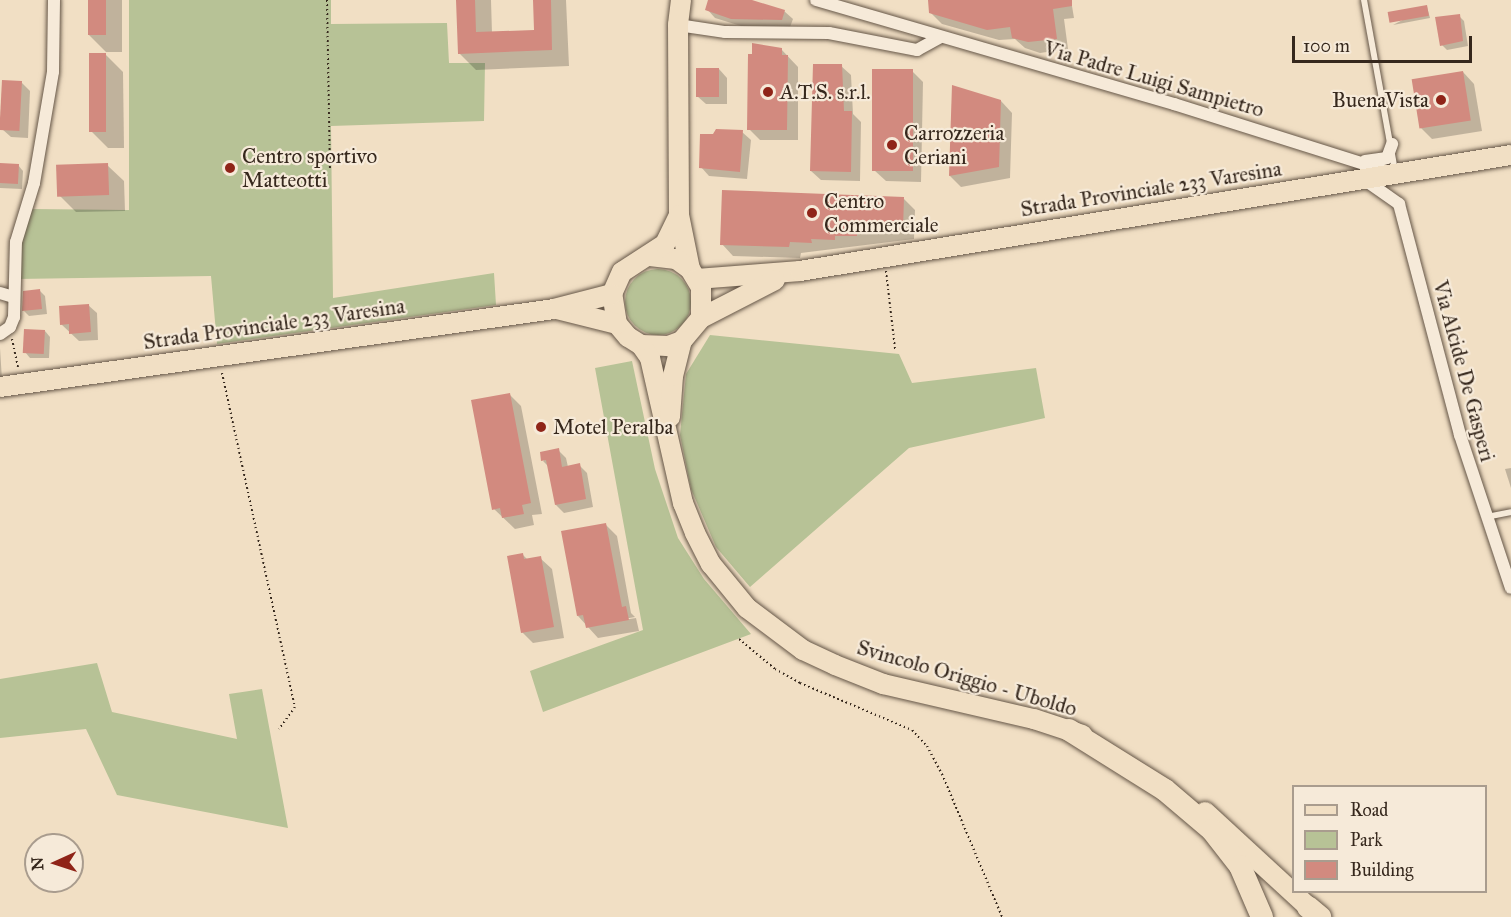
<!DOCTYPE html>
<html>
<head>
<meta charset="utf-8">
<style>
  body { margin:0 }
  #map { position:relative; width:1511px; height:917px; overflow:hidden; background:#f1dfc4; font-family:"IM FELL Great Primer",serif }
  div>[style] { position:absolute }
  [style*='--x'] { left:calc(var(--x)*1px); top:calc(var(--y)*1px); width:calc(var(--w)*1px); rotate:calc(var(--a)*1deg) }
  .green>* { inset:0; background:#b7c296 }
  .round { border-radius:50% }
  .shadow>* { inset:0; background:#0003 }
  .building>* { inset:0; background:#d28a7f; transform-origin:0 0 }
  .path>* { height:2px; margin-top:-1px; transform-origin:0; background:repeating-linear-gradient(90deg,#36281d 0 1.5px,transparent 0 4.5px) }
  .roads { filter:drop-shadow(0 0 2px #655647) drop-shadow(0 0 2px #655647) }
  .lane>* { height:6px; margin:-3px; padding:0 3px; transform-origin:3px; border-radius:3px; background:#f6ead9 }
  .street>* { height:12px; margin:-6px; padding:0 6px; transform-origin:6px; border-radius:6px; background:#f6ead9 }
  .primary>* { height:20px; margin:-10px; padding:0 10px; transform-origin:10px; border-radius:10px; background:#f1dfc4 }
  .highway>* { height:22px; margin:-11px; padding:0 11px; transform-origin:11px; border-radius:11px; background:#f1dfc4 }
  .dots>* { width:16px; height:16px; translate:-50% -50%; box-sizing:border-box; border:3px solid #f6ead9; border-radius:50% }
  span { translate:-50% -50%; white-space:nowrap; text-align:center; line-height:1.15; -webkit-text-stroke:4.5px #f6ead9; paint-order:stroke }
  .street-label { font-size:21px; color:#36281d }
  .poi-label { font-size:21px; color:#36281d }
  .left { translate:0 -50%; text-align:left }
  .right { translate:-100% -50%; text-align:right }
  .legend { position:absolute; left:1292px; top:785px; width:195px; height:108px; box-sizing:border-box; background:#f6ead9; border:2px solid #a99c8e; margin:0; padding:8px 10px; list-style:none; font-size:18px; color:#36281d }
  .legend li { display:flex; align-items:center; gap:12px; height:30px }
  .legend b { width:30px; border:2px solid #a99c8e }
  .north { position:absolute; left:24px; top:833px; width:60px; height:60px; box-sizing:border-box; background:#f6ead9; border:2px solid #a99c8e; border-radius:50%; rotate:267deg; font-size:16px; font-weight:700; line-height:24px; text-align:center; color:#36281d }
  .north::after { content:''; display:block; margin:auto; width:21px; height:27px; background:#8f2418; clip-path:polygon(50% 0,100% 100%,50% 72%,0 100%) }
  .scale { position:absolute; left:1292px; top:36px; width:180px; height:27px; box-sizing:border-box; border:3px solid #36281d; border-top:0; padding-left:8px; font-size:18px; line-height:21px; white-space:nowrap; color:#36281d; -webkit-text-stroke:4px #f6ead9; paint-order:stroke }
</style>
</head>
<body>
<div id="map">
  <div class="green">
    <div style="clip-path:polygon(129px 0,331px 0,331px 24px,447px 23px,449px 63px,485px 63px,484px 121px,331px 126px,333px 298px,494px 273px,496px 305px,217px 344px,211px 276px,17px 279px,23px 236px,32px 209px,129px 210px)"></div>
    <div class="round" style="left:625px;top:269px;width:66px;height:66px"></div>
    <div style="clip-path:polygon(710px 335px,899px 354px,912px 383px,1036px 368px,1045px 418px,909px 448px,750px 587px,716px 547px,691px 489px,680px 435px,686px 374px)"></div>
    <div style="clip-path:polygon(632px 361px,655px 469px,678px 538px,704px 579px,751px 634px,543px 712px,530px 671px,643px 630px,595px 368px)"></div>
    <div style="clip-path:polygon(97px 663px,112px 712px,237px 739px,229px 694px,262px 689px,288px 828px,117px 795px,86px 729px,0 738px,0 679px)"></div>
  </div>
  <div class="shadow">
    <div style="clip-path:polygon(89px 0,122px 0,122px 52px,106px 52px,89px 35px)"></div>
    <div style="clip-path:polygon(457px 0,491px 0,492px 33px,535px 31px,534px 0,566px 0,569px 66px,476px 70px,459px 53px)"></div>
    <div style="clip-path:polygon(709px 0,747px 0,784px 11px,793px 19px,790px 27px,741px 26px,715px 18px,707px 9px)"></div>
    <div style="clip-path:polygon(929px 0,1071px 0,1074px 18px,1064px 19px,1068px 49px,1040px 53px,1025px 48px,1015px 39px,999px 40px,942px 24px,931px 13px)"></div>
    <div style="clip-path:polygon(1427px 7px,1430px 18px,1393px 25px)"></div>
    <div style="clip-path:polygon(1459px 16px,1464px 21px,1468px 46px,1447px 50px,1442px 45px)"></div>
    <div style="clip-path:polygon(781px 49px,798px 67px,798px 140px,760px 140px,749px 129px)"></div>
    <div style="clip-path:polygon(106px 55px,123px 72px,124px 148px,108px 148px,91px 131px)"></div>
    <div style="clip-path:polygon(814px 65px,841px 66px,851px 75px,853px 114px,861px 122px,860px 181px,821px 180px,811px 171px)"></div>
    <div style="clip-path:polygon(719px 69px,727px 78px,727px 104px,706px 104px,697px 96px)"></div>
    <div style="clip-path:polygon(912px 71px,923px 82px,921px 182px,886px 181px,874px 170px)"></div>
    <div style="clip-path:polygon(1463px 72px,1474px 84px,1482px 131px,1432px 139px,1421px 128px)"></div>
    <div style="clip-path:polygon(21px 82px,30px 91px,28px 138px,11px 137px,2px 129px)"></div>
    <div style="clip-path:polygon(954px 87px,1001px 101px,1012px 113px,1010px 178px,961px 187px,950px 176px)"></div>
    <div style="clip-path:polygon(742px 132px,751px 140px,747px 179px,709px 176px,701px 167px)"></div>
    <div style="clip-path:polygon(0 165px,18px 165px,23px 171px,22px 189px,0 188px)"></div>
    <div style="clip-path:polygon(107px 165px,124px 181px,125px 211px,76px 212px,59px 195px)"></div>
    <div style="clip-path:polygon(904px 199px,915px 210px,914px 239px,801px 253px,800px 258px,733px 256px,722px 244px)"></div>
    <div style="clip-path:polygon(40px 291px,45px 296px,47px 314px,29px 316px,24px 311px)"></div>
    <div style="clip-path:polygon(88px 305px,97px 313px,98px 340px,79px 341px,61px 324px)"></div>
    <div style="clip-path:polygon(45px 331px,50px 337px,49px 358px,30px 358px,25px 352px)"></div>
    <div style="clip-path:polygon(0 348px,2px 380px,0 380px)"></div>
    <div style="clip-path:polygon(509px 394px,521px 406px,542px 514px,532px 515px,534px 525px,515px 529px,494px 509px)"></div>
    <div style="clip-path:polygon(558px 450px,566px 458px,568px 467px,579px 465px,587px 473px,593px 507px,564px 513px,556px 505px,549px 467px,543px 461px)"></div>
    <div style="clip-path:polygon(1511px 468px,1511px 488px,1505px 469px)"></div>
    <div style="clip-path:polygon(605px 524px,617px 536px,631px 613px,635px 617px,591px 625px,636px 618px,639px 631px,598px 638px,578px 616px)"></div>
    <div style="clip-path:polygon(522px 554px,528px 560px,540px 558px,552px 569px,564px 638px,533px 643px,522px 632px)"></div>
  </div>
  <div class="building">
    <div style="left:88px;top:0;width:18px;height:35px"></div>
    <div style="clip-path:polygon(456px 0,475px 0,476px 32px,534px 30px,533px 0,551px 0,552px 50px,458px 54px)"></div>
    <div style="clip-path:polygon(708px 0,752px 0,785px 10px,782px 20px,731px 19px,705px 10px)"></div>
    <div style="clip-path:polygon(928px 0,1072px 0,1072px 6px,1053px 9px,1057px 39px,1028px 42px,1012px 38px,1010px 27px,987px 30px,929px 13px)"></div>
    <div style="left:1427px;top:5px;width:11px;height:40px;rotate:80deg"></div>
    <div style="clip-path:polygon(1460px 14px,1463px 41px,1440px 46px,1435px 17px)"></div>
    <div style="clip-path:polygon(752px 43px,782px 48px,782px 55px,788px 55px,787px 130px,747px 130px,748px 54px,752px 54px)"></div>
    <div style="left:89px;top:53px;width:17px;height:79px"></div>
    <div style="clip-path:polygon(813px 64px,842px 64px,844px 111px,852px 111px,851px 172px,810px 171px)"></div>
    <div style="left:696px;top:68px;width:23px;height:29px"></div>
    <div style="left:872px;top:69px;width:41px;height:102px"></div>
    <div style="left:1463px;top:71px;width:50px;height:52px;rotate:81deg"></div>
    <div style="left:2px;top:80px;width:20px;height:50px;rotate:3deg"></div>
    <div style="clip-path:polygon(952px 85px,1001px 100px,999px 167px,949px 176px)"></div>
    <div style="clip-path:polygon(716px 129px,743px 130px,740px 172px,699px 168px,700px 134px,713px 134px)"></div>
    <div style="left:0;top:163px;width:19px;height:20px;rotate:3deg"></div>
    <div style="left:108px;top:163px;width:32px;height:52px;rotate:88deg"></div>
    <div style="clip-path:polygon(722px 190px,904px 197px,903px 229px,857px 232px,857px 236px,835px 236px,835px 240px,811px 239px,812px 243px,790px 242px,789px 247px,720px 245px)"></div>
    <div style="clip-path:polygon(40px 289px,42px 309px,22px 311px,23px 291px)"></div>
    <div style="clip-path:polygon(89px 304px,91px 332px,69px 334px,69px 324px,60px 325px,59px 306px)"></div>
    <div style="left:24px;top:329px;width:21px;height:24px;rotate:3deg"></div>
    <div style="clip-path:polygon(510px 393px,531px 503px,522px 505px,524px 514px,502px 518px,500px 508px,492px 510px,471px 400px)"></div>
    <div style="clip-path:polygon(559px 448px,562px 467px,580px 463px,586px 499px,555px 505px,546px 460px,541px 461px,540px 452px)"></div>
    <div style="clip-path:polygon(606px 523px,622px 607px,626px 606px,629px 620px,586px 628px,583px 615px,577px 616px,561px 531px)"></div>
    <div style="clip-path:polygon(523px 553px,524px 559px,541px 556px,554px 627px,521px 633px,507px 556px)"></div>
  </div>
  <div class="path">
    <div style="--x:327;--y:0;--w:169;--a:89"></div>
    <div style="--x:886;--y:271;--w:79;--a:83.4"></div>
    <div style="--x:12;--y:339;--w:30;--a:78"></div>
    <div style="--x:222;--y:373;--w:342;--a:77.7"></div>
    <div style="--x:295;--y:707;--w:27;--a:126"></div>
    <div style="--x:739;--y:639;--w:47;--a:39.8"></div>
    <div style="--x:775;--y:669;--w:29;--a:29"></div>
    <div style="--x:800;--y:683;--w:121;--a:22.8"></div>
    <div style="--x:912;--y:730;--w:22;--a:47"></div>
    <div style="--x:927;--y:746;--w:32;--a:62"></div>
    <div style="--x:942;--y:774;--w:155;--a:67.2"></div>
  </div>
  <div class="roads">
    <div class="lane">
      <div style="--x:1364;--y:0;--w:173;--a:79.7"></div>
      <div style="--x:1486;--y:517;--w:25;--a:-11"></div>
    </div>
    <div class="street">
      <div style="--x:816;--y:0;--w:373;--a:16.2"></div>
      <div style="--x:1174;--y:104;--w:226;--a:17.5"></div>
      <div style="--x:678;--y:25;--w:48;--a:8.5"></div>
      <div style="--x:725;--y:32;--w:104;--a:0.6"></div>
      <div style="--x:829;--y:33;--w:90;--a:10.9"></div>
      <div style="--x:917;--y:50;--w:26;--a:-29"></div>
      <div style="--x:1365;--y:161;--w:22;--a:-8"></div>
      <div style="--x:1387;--y:158;--w:15;--a:-70"></div>
      <div style="--x:1365;--y:180;--w:42;--a:35.2"></div>
      <div style="--x:1399;--y:204;--w:239;--a:75.2"></div>
      <div style="--x:1460;--y:435;--w:161;--a:71.6"></div>
      <div style="--x:0;--y:293;--w:14;--a:17"></div>
      <div style="--x:0;--y:334;--w:12;--a:-35"></div>
      <div style="--x:10;--y:327;--w:11;--a:-68"></div>
      <div style="--x:14;--y:317;--w:75;--a:-88.5"></div>
      <div style="--x:16;--y:242;--w:62;--a:-73"></div>
      <div style="--x:34;--y:183;--w:113;--a:-80.3"></div>
      <div style="--x:53;--y:72;--w:72;--a:-89.2"></div>
    </div>
    <div class="primary">
      <div style="--x:681;--y:0;--w:25;--a:97"></div>
      <div style="--x:678;--y:25;--w:190;--a:89.7"></div>
      <div style="--x:679;--y:215;--w:55;--a:78.5"></div>
      <div style="--x:650;--y:256;--w:26;--a:7"></div>
      <div style="--x:676;--y:259;--w:17;--a:36"></div>
      <div style="--x:690;--y:269;--w:21;--a:59"></div>
      <div style="--x:701;--y:287;--w:31;--a:90"></div>
      <div style="--x:701;--y:318;--w:30;--a:130"></div>
      <div style="--x:682;--y:341;--w:15;--a:160"></div>
      <div style="--x:668;--y:346;--w:27;--a:-178"></div>
      <div style="--x:641;--y:345;--w:15;--a:-148"></div>
      <div style="--x:628;--y:337;--w:17;--a:-130"></div>
      <div style="--x:617;--y:324;--w:30;--a:-99"></div>
      <div style="--x:612;--y:294;--w:24;--a:-66"></div>
      <div style="--x:622;--y:272;--w:51;--a:-33.1"></div>
      <div style="--x:665;--y:244;--w:32;--a:-64"></div>
      <div style="--x:697;--y:279;--w:103;--a:-4.4"></div>
      <div style="--x:800;--y:271;--w:720;--a:-9.27"></div>
      <div style="--x:557;--y:309;--w:62;--a:14"></div>
      <div style="--x:701;--y:318;--w:83;--a:-27.2"></div>
      <div style="--x:641;--y:345;--w:16;--a:55"></div>
      <div style="--x:650;--y:358;--w:149;--a:77.2"></div>
      <div style="--x:683;--y:503;--w:32;--a:68"></div>
      <div style="--x:695;--y:533;--w:35;--a:63"></div>
      <div style="--x:711;--y:564;--w:57;--a:50.7"></div>
      <div style="--x:747;--y:608;--w:70;--a:36.9"></div>
      <div style="--x:803;--y:650;--w:35;--a:25"></div>
      <div style="--x:835;--y:665;--w:52;--a:21.6"></div>
      <div style="--x:883;--y:684;--w:155;--a:13.1"></div>
      <div style="--x:1034;--y:719;--w:51;--a:18.4"></div>
      <div style="--x:0;--y:387;--w:559;--a:-8.01"></div>
      <div style="--x:554;--y:309;--w:60;--a:-14.5"></div>
      <div style="--x:670;--y:417;--w:41;--a:-85.8"></div>
      <div style="--x:673;--y:376;--w:36;--a:-76"></div>
      <div style="--x:1205;--y:812;--w:154;--a:42.6"></div>
    </div>
    <div class="highway">
      <div style="--x:1069;--y:730;--w:113;--a:32"></div>
      <div style="--x:1165;--y:790;--w:62;--a:40.4"></div>
      <div style="--x:1212;--y:830;--w:46;--a:52.1"></div>
      <div style="--x:1240;--y:866;--w:56;--a:66.7"></div>
      <div style="--x:1308;--y:907;--w:16;--a:40"></div>
    </div>
  </div>
  <div class="dots">
    <div style="left:768px;top:92px;background:#8f2418"></div>
    <div style="left:1441px;top:100px;background:#8f2418"></div>
    <div style="left:892px;top:145px;background:#8f2418"></div>
    <div style="left:230px;top:168px;background:#8f2418"></div>
    <div style="left:812px;top:213px;background:#8f2418"></div>
    <div style="left:541px;top:427px;background:#8f2418"></div>
  </div>
  <div class="street-label">
    <span style="left:1154px;top:79px;rotate:16deg">Via Padre Luigi Sampietro</span>
    <span style="left:1151px;top:189px;rotate:-9deg">Strada Provinciale 233 Varesina</span>
    <span style="left:274px;top:324px;rotate:-8deg">Strada Provinciale 233 Varesina</span>
    <span style="left:1464px;top:371px;rotate:75deg">Via Alcide De Gasperi</span>
    <span style="left:967px;top:678px;rotate:16deg">Svincolo Origgio - Uboldo</span>
  </div>
  <div class="poi-label">
    <span class="left" style="left:780px;top:92px">A.T.S. s.r.l.</span>
    <span class="right" style="left:1429px;top:100px">BuenaVista</span>
    <span class="left" style="left:904px;top:145px">Carrozzeria<br>Ceriani</span>
    <span class="left" style="left:242px;top:168px">Centro sportivo<br>Matteotti</span>
    <span class="left" style="left:824px;top:213px">Centro<br>Commerciale</span>
    <span class="left" style="left:553px;top:427px">Motel Peralba</span>
  </div>
  <ul class="legend">
  <li><b style="height:8px;background:#f1dfc4"></b>Road</li>
  <li><b style="height:16px;background:#b7c296"></b>Park</li>
  <li><b style="height:16px;background:#d28a7f"></b>Building</li>
  </ul>
  <div class="north">N</div>
  <div class="scale">100 m</div>
</div>
</body>
</html>
